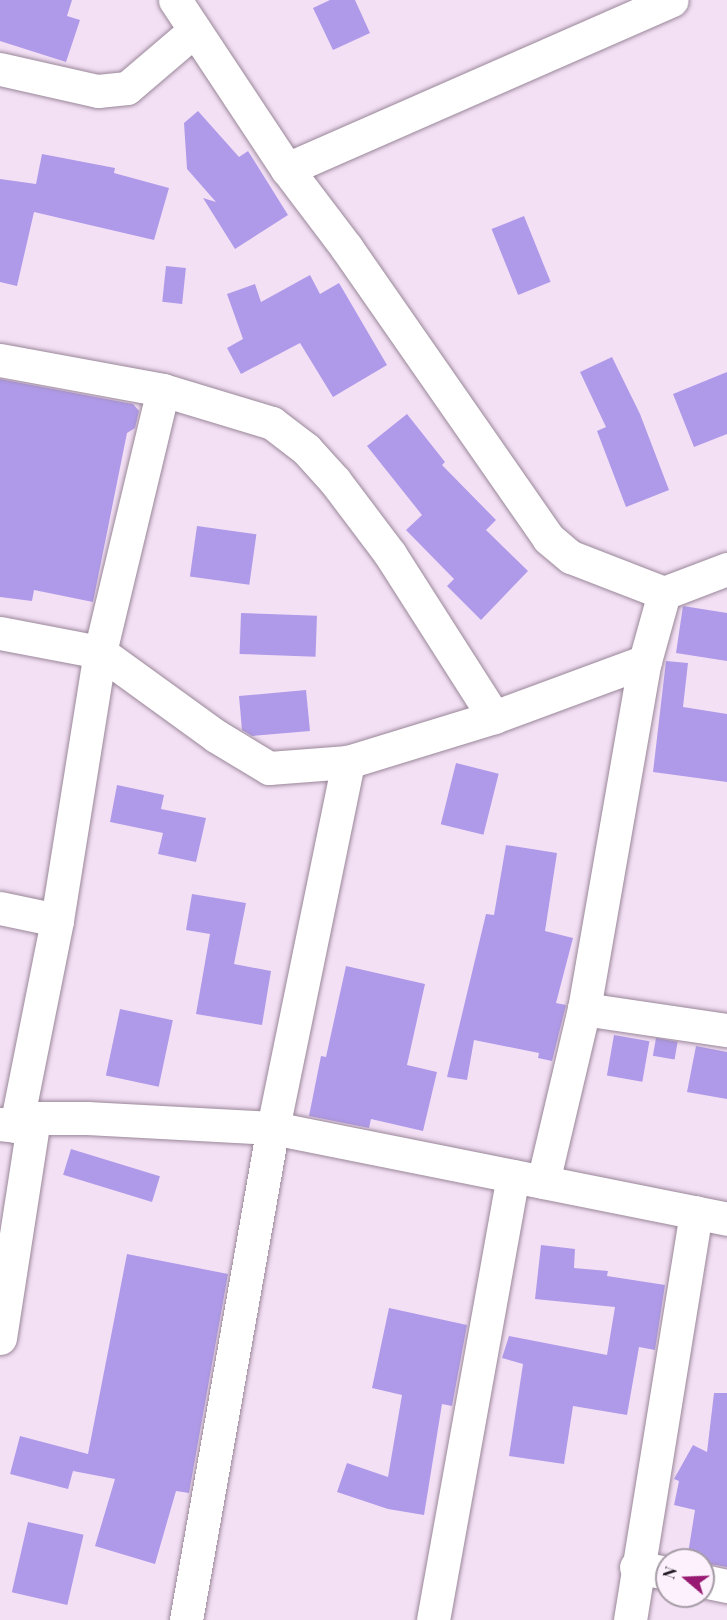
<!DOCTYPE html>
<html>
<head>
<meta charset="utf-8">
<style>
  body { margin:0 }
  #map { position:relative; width:727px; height:1620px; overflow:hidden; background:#f4e0f5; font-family:"Playfair Display",serif }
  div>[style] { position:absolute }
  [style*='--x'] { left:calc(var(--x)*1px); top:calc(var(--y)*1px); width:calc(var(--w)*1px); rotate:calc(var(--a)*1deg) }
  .building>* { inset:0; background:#af9ae9; transform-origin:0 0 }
  .roads { filter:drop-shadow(0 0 2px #998799) drop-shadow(0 0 2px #998799) }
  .minor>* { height:33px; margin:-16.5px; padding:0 16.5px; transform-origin:16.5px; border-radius:16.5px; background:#fff }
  span { translate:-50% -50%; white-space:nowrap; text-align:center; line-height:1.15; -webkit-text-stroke:4.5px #fcf1fd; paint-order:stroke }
  .north { position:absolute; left:655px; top:1548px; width:60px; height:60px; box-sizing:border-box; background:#fcf1fd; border:2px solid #a59ca6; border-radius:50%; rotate:289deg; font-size:16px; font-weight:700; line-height:24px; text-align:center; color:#231c24 }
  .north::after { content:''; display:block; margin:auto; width:21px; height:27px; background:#981a72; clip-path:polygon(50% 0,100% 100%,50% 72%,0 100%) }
</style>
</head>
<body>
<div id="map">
  <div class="building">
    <div style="clip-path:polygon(0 0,72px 0,67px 16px,80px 20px,66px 62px,0 41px)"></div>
    <div style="clip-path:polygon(330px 0,355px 0,370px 33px,333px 50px,313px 8px)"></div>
    <div style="clip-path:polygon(198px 111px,239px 157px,248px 151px,288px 215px,235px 249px,203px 198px,216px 202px,187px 169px,184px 123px)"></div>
    <div style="clip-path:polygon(42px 154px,115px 168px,114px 173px,169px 188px,154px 240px,34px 212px,17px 286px,0 282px,0 179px,36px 184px)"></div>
    <div style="left:524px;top:216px;width:71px;height:35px;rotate:68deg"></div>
    <div style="left:166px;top:266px;width:20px;height:36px;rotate:6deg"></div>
    <div style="clip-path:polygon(310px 275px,320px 294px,339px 283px,387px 365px,333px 397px,300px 343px,241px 374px,227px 348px,243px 339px,227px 294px,255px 284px,261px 302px)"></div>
    <div style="clip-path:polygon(612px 357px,640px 414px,669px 490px,626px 507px,597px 431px,606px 427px,580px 372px)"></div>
    <div style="clip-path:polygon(727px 372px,727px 434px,694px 447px,673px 394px)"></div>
    <div style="clip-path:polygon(0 379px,133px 404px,139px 411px,135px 428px,127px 433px,93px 602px,34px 590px,32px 601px,0 597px)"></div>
    <div style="clip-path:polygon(407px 414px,445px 462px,442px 465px,496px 520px,486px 530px,528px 571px,481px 620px,447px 586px,454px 579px,406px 530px,422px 515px,367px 446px)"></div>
    <div style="left:197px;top:526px;width:60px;height:51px;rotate:8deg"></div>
    <div style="clip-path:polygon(683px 606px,727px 613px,727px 661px,676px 653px)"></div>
    <div style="left:241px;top:613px;width:76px;height:41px;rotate:2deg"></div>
    <div style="clip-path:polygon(666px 661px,688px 663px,683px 707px,727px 714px,727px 782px,653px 772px)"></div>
    <div style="clip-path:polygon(306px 690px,310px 731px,252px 736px,242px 730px,239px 696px)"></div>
    <div style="left:456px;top:763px;width:44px;height:63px;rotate:14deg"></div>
    <div style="clip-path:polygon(117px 785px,164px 795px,161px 809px,206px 818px,196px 862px,158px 854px,163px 833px,110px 822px)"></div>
    <div style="clip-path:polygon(506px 845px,557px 853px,545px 931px,573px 938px,556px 1003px,566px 1005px,552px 1061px,538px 1058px,539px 1053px,474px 1040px,467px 1080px,447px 1077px,486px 914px,494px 915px)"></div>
    <div style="clip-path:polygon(192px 894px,246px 903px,234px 964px,271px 971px,262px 1025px,196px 1014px,210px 934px,186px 930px)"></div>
    <div style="clip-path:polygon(346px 966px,425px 984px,407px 1065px,437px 1072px,423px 1131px,371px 1119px,369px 1128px,309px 1116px,321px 1056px,326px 1057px)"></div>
    <div style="left:120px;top:1009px;width:54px;height:68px;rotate:12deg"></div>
    <div style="left:614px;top:1035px;width:36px;height:41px;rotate:10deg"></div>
    <div style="left:656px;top:1038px;width:22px;height:18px;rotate:10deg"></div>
    <div style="clip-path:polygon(696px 1046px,727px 1052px,727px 1099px,687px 1092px)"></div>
    <div style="left:71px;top:1149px;width:93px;height:27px;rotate:17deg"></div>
    <div style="clip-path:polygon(541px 1245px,575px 1249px,574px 1268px,608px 1271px,607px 1276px,665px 1285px,655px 1350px,639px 1347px,627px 1415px,573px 1406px,564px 1464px,509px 1456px,523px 1364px,502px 1358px,509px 1336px,607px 1355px,615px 1307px,535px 1299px)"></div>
    <div style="clip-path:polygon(127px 1254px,228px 1274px,189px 1493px,176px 1491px,155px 1564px,95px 1546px,115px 1479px,73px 1471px,68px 1489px,10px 1474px,20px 1436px,88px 1454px)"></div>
    <div style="clip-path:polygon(389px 1308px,467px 1325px,452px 1406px,442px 1404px,424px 1515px,388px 1509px,337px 1492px,347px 1463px,388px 1477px,402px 1395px,372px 1388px)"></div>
    <div style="clip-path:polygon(714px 1393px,727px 1393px,727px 1567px,687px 1560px,695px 1510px,674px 1505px,679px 1481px,674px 1479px,693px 1445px,707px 1452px)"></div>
    <div style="left:28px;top:1522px;width:57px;height:72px;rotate:13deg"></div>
  </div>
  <div class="roads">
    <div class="minor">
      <div style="--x:175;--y:0;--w:203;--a:56.5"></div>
      <div style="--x:287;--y:169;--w:98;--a:52.9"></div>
      <div style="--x:346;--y:247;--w:354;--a:55.2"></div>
      <div style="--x:548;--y:538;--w:30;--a:40"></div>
      <div style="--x:571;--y:557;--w:100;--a:21.2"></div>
      <div style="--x:664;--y:593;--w:67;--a:-20.9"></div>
      <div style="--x:0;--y:69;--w:100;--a:12.7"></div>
      <div style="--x:98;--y:91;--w:29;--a:-6"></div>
      <div style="--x:127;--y:88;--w:89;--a:-40.5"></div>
      <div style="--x:287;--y:169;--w:420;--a:-23.7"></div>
      <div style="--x:0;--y:360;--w:166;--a:10.4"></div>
      <div style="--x:163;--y:390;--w:114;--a:16.8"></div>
      <div style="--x:272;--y:423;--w:43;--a:37.4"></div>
      <div style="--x:306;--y:449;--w:43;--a:47.8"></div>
      <div style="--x:335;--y:481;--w:91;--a:53"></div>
      <div style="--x:390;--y:554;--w:193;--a:57.5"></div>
      <div style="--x:494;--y:717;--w:161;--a:-20.3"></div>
      <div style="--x:0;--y:633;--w:102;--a:10.8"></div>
      <div style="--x:100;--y:652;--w:143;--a:35.9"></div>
      <div style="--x:216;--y:736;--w:62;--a:31.1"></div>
      <div style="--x:269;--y:768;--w:79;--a:-4.3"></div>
      <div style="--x:0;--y:908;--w:58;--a:11.9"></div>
      <div style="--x:584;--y:1009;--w:145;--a:8.4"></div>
      <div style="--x:0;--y:1124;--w:16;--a:7"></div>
      <div style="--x:16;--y:1126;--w:20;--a:-24"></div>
      <div style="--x:34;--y:1118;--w:53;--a:0"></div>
      <div style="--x:87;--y:1118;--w:186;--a:3.1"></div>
      <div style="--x:273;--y:1128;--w:463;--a:11.3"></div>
      <div style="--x:16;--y:1126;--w:210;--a:-78.7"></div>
      <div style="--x:57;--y:920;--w:271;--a:-80.9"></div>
      <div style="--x:100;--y:652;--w:269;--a:-76.5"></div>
      <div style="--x:543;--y:1182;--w:178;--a:-76.7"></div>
      <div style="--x:584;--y:1009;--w:353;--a:-80.1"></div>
      <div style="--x:645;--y:661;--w:71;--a:-74.4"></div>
      <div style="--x:0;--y:1338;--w:223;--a:-81.2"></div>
      <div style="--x:636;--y:1567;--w:32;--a:11"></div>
      <div style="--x:703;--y:1581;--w:25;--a:12"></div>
      <div style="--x:186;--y:1620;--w:500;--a:-80"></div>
      <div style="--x:273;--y:1128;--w:374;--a:-78.4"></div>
      <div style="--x:348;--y:762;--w:153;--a:-17.1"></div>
      <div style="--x:433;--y:1620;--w:451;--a:-79.8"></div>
      <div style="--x:630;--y:1620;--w:413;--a:-80.8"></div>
    </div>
  </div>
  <div class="north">N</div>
</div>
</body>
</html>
